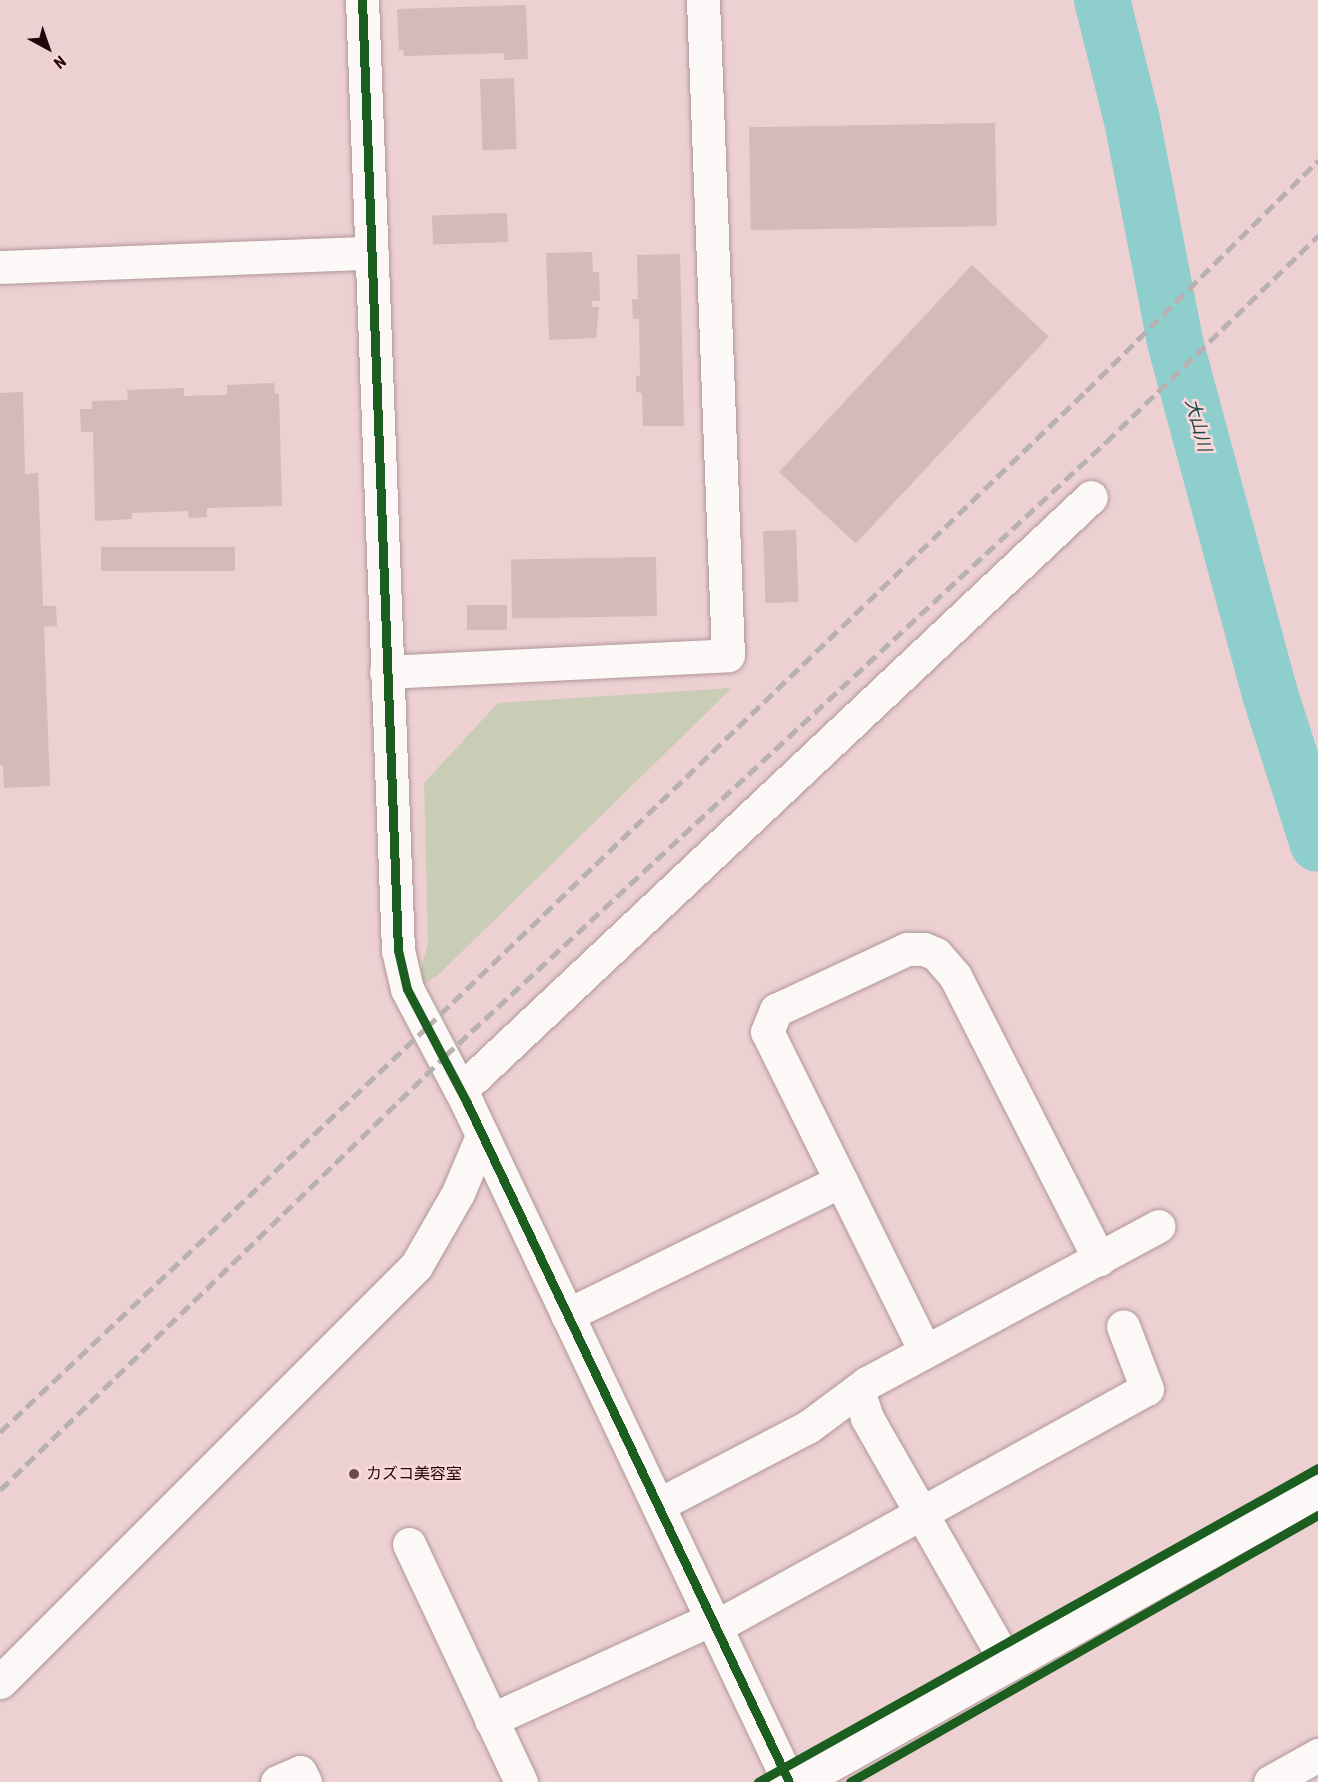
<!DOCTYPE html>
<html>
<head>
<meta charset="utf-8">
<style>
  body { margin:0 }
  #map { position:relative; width:1318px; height:1782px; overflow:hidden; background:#ecd0d2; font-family:"Roboto Condensed","Noto Sans JP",sans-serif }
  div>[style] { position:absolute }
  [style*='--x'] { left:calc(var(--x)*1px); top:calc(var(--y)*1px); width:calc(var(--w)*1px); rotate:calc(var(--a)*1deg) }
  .green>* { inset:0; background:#cacdb5 }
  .river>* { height:56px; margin:-28px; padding:0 28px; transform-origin:28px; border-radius:28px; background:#8ececd }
  .building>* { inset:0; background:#d5bab7; transform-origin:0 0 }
  .roads { filter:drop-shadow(0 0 2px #b09698) drop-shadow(0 0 2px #b09698) }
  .minor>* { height:33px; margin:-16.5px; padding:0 16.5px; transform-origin:16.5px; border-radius:16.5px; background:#fcf8f8 }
  .rail>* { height:4.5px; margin-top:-2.25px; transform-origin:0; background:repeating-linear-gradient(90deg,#b8b0b1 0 12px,transparent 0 18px) }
  .cycleway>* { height:9px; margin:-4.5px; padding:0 4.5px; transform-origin:4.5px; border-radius:4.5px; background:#1b5e20 }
  .dots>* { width:16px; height:16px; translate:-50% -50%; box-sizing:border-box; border:3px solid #fad7d9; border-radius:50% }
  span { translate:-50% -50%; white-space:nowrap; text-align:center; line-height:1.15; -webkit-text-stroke:5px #fad7d9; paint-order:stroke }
  .poi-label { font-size:16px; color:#22060a }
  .left { translate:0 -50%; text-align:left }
  .water-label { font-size:18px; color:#1b4a49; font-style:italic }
  .north { position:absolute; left:18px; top:18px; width:60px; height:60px; -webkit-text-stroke:4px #fad7d9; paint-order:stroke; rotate:140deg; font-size:16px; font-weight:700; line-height:24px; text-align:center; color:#22060a }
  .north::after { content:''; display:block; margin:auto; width:21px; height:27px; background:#22060a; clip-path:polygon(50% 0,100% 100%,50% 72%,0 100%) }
</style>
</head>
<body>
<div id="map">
  <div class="green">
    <div style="clip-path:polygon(732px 688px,437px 976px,415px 990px,428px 944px,424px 783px,498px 703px)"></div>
  </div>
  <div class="river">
    <div style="--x:1102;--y:0;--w:124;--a:76"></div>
    <div style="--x:1132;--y:120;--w:226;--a:79"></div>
    <div style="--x:1175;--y:342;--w:365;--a:74.9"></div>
    <div style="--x:1270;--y:694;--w:157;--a:72.3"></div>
  </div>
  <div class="building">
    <div style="clip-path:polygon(526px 5px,528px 59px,504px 60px,504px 53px,404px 56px,403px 50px,399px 50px,397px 9px)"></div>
    <div style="left:514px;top:78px;width:71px;height:34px;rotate:88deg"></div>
    <div style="left:995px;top:123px;width:103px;height:246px;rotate:89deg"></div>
    <div style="left:507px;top:213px;width:29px;height:75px;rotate:88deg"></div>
    <div style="clip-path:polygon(592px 252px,593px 272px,599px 272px,600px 301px,592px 301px,592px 307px,599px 307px,596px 338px,549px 340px,546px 253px)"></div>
    <div style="clip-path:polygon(680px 254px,684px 426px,643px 426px,642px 393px,636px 392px,636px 376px,640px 376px,639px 319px,633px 319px,632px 299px,638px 299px,637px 255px)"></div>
    <div style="left:972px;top:265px;width:105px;height:283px;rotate:43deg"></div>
    <div style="clip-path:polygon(274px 383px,275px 393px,279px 394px,282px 506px,207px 508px,207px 517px,189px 518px,188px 511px,132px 513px,132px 519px,95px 521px,93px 432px,81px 432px,80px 409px,92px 409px,92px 401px,128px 400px,127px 390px,184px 388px,184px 396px,227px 395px,227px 385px)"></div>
    <div style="clip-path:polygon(23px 392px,25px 474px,38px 473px,43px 606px,56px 606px,57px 626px,44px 627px,50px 786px,4px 788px,3px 765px,0 765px,0 393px)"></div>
    <div style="left:796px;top:530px;width:72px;height:33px;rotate:88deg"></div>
    <div style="left:235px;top:547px;width:24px;height:134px;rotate:90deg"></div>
    <div style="left:656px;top:557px;width:59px;height:145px;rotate:89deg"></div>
    <div style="left:507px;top:605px;width:25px;height:40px;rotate:90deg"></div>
  </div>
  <div class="roads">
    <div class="minor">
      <div style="--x:362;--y:0;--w:951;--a:87.83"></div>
      <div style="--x:398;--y:950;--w:40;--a:77"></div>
      <div style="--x:407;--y:989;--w:129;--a:62.2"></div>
      <div style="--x:467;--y:1103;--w:751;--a:64.63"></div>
      <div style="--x:0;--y:267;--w:372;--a:-2.2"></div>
      <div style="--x:386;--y:672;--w:342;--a:-2.8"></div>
      <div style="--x:728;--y:655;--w:655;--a:-92.19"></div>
      <div style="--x:461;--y:1090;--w:865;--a:-43.27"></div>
      <div style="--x:567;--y:1315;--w:305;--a:-26.1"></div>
      <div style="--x:925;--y:1351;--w:356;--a:-116.3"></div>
      <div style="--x:767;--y:1032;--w:24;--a:-68"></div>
      <div style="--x:776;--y:1010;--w:145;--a:-25"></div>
      <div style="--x:907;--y:949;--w:17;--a:0"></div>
      <div style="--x:924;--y:949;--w:13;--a:23"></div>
      <div style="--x:936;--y:954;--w:29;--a:49"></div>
      <div style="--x:955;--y:976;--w:318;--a:63"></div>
      <div style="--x:858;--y:1390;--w:29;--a:72"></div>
      <div style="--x:867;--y:1418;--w:284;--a:60.3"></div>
      <div style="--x:658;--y:1505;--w:169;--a:-27.5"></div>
      <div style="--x:808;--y:1427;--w:74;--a:-36.7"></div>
      <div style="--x:867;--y:1383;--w:331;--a:-28.3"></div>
      <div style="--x:409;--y:1544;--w:263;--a:64.8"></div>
      <div style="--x:715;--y:1627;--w:493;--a:-28.9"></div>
      <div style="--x:1147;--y:1389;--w:67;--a:-110.9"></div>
      <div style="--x:0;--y:1682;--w:588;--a:-45"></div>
      <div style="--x:416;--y:1266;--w:84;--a:-60.1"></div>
      <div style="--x:458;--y:1193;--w:62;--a:-67.2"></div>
      <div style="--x:491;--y:1720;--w:243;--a:-24.6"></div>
      <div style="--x:277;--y:1782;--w:25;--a:-23"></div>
      <div style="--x:300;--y:1772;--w:11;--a:63"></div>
      <div style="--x:800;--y:1782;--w:594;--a:-29.33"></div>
      <div style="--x:1270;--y:1782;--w:55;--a:-29.4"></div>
    </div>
  </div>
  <div class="rail">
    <div style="--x:0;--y:1432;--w:589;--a:-43.49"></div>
    <div style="--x:427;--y:1027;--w:916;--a:-43.98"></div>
    <div style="--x:1086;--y:391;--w:327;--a:-44.8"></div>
    <div style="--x:0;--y:1490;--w:622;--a:-44.28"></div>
    <div style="--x:445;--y:1056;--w:902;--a:-42.89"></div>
    <div style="--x:1106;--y:442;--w:296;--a:-44.2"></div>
  </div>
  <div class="cycleway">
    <div style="--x:362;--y:0;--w:951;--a:87.83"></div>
    <div style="--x:398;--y:950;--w:40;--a:77"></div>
    <div style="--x:407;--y:989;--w:129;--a:62.2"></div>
    <div style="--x:467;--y:1103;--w:751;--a:64.63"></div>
    <div style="--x:758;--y:1782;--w:642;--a:-29.28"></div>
    <div style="--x:850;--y:1782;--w:539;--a:-29.71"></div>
  </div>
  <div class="dots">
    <div style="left:354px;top:1474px;background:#694d50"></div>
  </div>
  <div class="poi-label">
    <span class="left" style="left:366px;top:1474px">カズコ美容室</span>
  </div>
  <div class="water-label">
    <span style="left:1198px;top:425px;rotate:75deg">大山川</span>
  </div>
  <div class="north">N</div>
</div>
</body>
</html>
